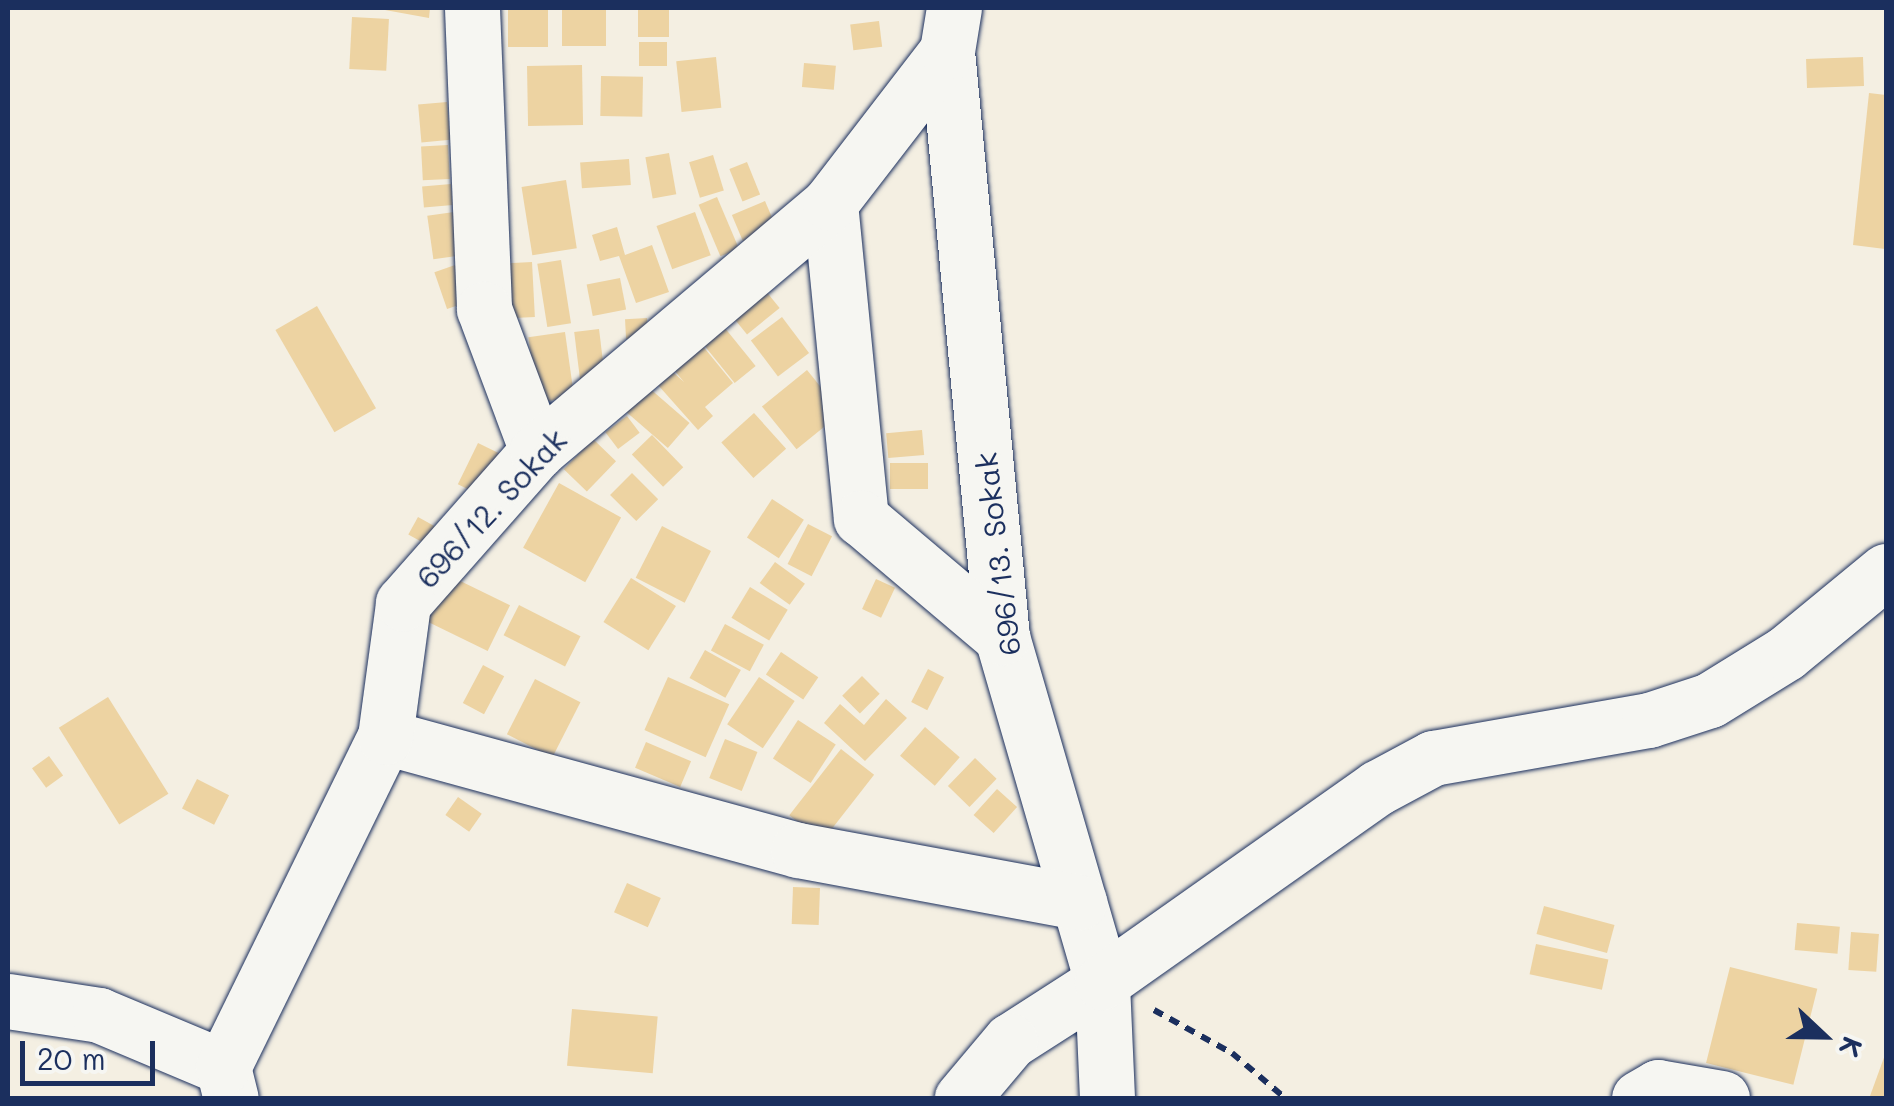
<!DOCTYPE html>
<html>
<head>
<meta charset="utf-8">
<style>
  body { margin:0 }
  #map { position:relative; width:1894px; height:1106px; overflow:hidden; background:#f4efe2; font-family:Mali,sans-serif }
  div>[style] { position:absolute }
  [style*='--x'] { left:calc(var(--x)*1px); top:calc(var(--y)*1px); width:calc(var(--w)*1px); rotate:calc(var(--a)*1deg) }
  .building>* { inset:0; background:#edd3a2; transform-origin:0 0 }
  .path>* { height:6px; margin-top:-3px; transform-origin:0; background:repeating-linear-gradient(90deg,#1b2f5e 0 10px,transparent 0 18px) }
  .roads { filter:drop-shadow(0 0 2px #1b2f5e) drop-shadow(0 0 2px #1b2f5e) }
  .minor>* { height:55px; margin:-27.5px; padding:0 27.5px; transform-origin:27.5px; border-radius:27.5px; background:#f6f6f2 }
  span { translate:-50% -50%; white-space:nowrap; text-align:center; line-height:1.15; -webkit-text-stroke:8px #f6f6f2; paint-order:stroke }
  .street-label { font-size:30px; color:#1b2f5e }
  .frame { position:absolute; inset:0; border:10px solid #1b2f5e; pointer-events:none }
  .north { position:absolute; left:1774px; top:986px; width:100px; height:100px; -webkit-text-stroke:8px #f6f6f2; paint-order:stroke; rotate:112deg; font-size:28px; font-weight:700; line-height:40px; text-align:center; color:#1b2f5e }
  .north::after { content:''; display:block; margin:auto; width:35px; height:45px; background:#1b2f5e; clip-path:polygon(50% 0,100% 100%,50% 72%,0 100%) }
  .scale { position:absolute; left:20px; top:1041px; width:135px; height:45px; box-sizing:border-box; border:5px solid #1b2f5e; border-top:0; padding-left:12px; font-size:30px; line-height:35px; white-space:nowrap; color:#1b2f5e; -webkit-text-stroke:8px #f6f6f2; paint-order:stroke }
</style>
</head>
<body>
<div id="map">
  <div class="building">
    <div style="clip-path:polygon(374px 8px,430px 8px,429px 18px)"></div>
    <div style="left:508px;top:8px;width:40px;height:39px"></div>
    <div style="left:562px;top:8px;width:44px;height:38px"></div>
    <div style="left:638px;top:8px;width:31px;height:29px"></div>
    <div style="left:352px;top:17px;width:37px;height:52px;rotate:3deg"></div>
    <div style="left:879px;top:21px;width:26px;height:29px;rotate:83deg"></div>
    <div style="left:639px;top:42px;width:28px;height:24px"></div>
    <div style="left:716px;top:57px;width:51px;height:40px;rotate:84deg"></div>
    <div style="left:1863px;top:57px;width:29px;height:57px;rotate:88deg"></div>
    <div style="left:804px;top:63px;width:32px;height:24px;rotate:5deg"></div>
    <div style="left:582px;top:65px;width:60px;height:55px;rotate:89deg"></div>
    <div style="left:601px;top:76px;width:42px;height:40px;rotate:1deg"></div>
    <div style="clip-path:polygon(1869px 93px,1886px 95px,1885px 249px,1853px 245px)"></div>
    <div style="left:447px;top:102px;width:38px;height:29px;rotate:85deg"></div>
    <div style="left:448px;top:145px;width:34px;height:27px;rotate:87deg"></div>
    <div style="left:669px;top:153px;width:42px;height:24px;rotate:80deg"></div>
    <div style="left:713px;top:155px;width:37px;height:25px;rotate:73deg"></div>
    <div style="left:629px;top:159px;width:26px;height:49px;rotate:86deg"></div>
    <div style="left:747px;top:162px;width:35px;height:19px;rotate:68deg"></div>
    <div style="left:566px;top:180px;width:69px;height:45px;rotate:81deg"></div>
    <div style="left:451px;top:184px;width:21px;height:29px;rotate:85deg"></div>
    <div style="left:717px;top:197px;width:56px;height:20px;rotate:67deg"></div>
    <div style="left:765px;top:201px;width:30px;height:36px;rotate:67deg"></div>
    <div style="left:454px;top:212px;width:44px;height:27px;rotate:82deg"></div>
    <div style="left:695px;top:212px;width:46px;height:41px;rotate:70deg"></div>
    <div style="clip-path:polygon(617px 227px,625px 255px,652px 245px,669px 292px,636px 303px,619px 256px,600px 261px,592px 235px)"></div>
    <div style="left:561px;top:260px;width:64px;height:24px;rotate:81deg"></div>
    <div style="left:532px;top:262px;width:55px;height:26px;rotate:87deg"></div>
    <div style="left:458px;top:264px;width:39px;height:25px;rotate:71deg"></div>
    <div style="left:620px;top:278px;width:32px;height:34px;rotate:79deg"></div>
    <div style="left:757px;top:280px;width:36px;height:42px;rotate:51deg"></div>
    <div style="left:317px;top:306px;width:118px;height:48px;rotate:60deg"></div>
    <div style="left:716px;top:317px;width:63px;height:27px;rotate:51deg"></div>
    <div style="left:782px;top:317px;width:45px;height:39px;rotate:53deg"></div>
    <div style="left:647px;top:318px;width:20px;height:22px;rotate:87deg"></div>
    <div style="left:599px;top:329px;width:59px;height:25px;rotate:83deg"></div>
    <div style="left:565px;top:332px;width:66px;height:37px;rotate:82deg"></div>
    <div style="clip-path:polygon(697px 339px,733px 383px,705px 407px,713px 416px,698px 430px,658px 385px,673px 372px,684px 382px,668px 363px)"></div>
    <div style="left:807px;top:370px;width:55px;height:58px;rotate:51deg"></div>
    <div style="left:648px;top:387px;width:55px;height:33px;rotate:41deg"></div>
    <div style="left:754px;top:413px;width:48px;height:44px;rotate:48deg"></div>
    <div style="left:627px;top:416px;width:21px;height:27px;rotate:53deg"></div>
    <div style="left:922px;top:430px;width:25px;height:36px;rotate:85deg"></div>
    <div style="left:652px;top:435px;width:45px;height:28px;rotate:46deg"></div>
    <div style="left:593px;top:439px;width:32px;height:42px;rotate:44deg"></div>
    <div style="left:478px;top:443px;width:32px;height:46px;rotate:26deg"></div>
    <div style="left:890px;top:463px;width:38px;height:26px"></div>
    <div style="left:632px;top:473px;width:37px;height:31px;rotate:45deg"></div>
    <div style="left:559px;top:483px;width:71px;height:74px;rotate:29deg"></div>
    <div style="left:772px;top:499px;width:38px;height:46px;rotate:33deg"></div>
    <div style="left:418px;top:517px;width:31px;height:20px;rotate:29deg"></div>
    <div style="left:808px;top:524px;width:27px;height:45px;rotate:27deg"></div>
    <div style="left:662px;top:526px;width:55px;height:58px;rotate:27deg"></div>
    <div style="left:775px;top:562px;width:37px;height:26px;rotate:36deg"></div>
    <div style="left:448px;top:575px;width:69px;height:51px;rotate:26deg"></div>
    <div style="left:631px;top:578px;width:53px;height:52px;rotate:32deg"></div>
    <div style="left:876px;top:579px;width:21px;height:33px;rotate:25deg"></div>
    <div style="left:750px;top:587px;width:44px;height:36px;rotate:31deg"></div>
    <div style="left:519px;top:605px;width:69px;height:34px;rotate:27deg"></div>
    <div style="left:725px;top:624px;width:44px;height:30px;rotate:28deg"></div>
    <div style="left:705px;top:650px;width:41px;height:32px;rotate:29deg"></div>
    <div style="left:781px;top:652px;width:45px;height:27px;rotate:34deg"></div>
    <div style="left:483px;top:665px;width:24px;height:43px;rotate:28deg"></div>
    <div style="left:928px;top:669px;width:18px;height:37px;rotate:27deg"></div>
    <div style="left:862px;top:676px;width:25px;height:28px;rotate:45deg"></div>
    <div style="left:668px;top:677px;width:67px;height:58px;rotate:24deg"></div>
    <div style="left:759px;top:677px;width:43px;height:57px;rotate:34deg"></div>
    <div style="left:535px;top:679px;width:51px;height:62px;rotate:27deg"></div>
    <div style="left:108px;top:697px;width:114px;height:58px;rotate:58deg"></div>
    <div style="clip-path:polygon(886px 699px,907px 718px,865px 761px,824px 723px,840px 704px,864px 725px)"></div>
    <div style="left:798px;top:720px;width:45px;height:46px;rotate:33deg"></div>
    <div style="left:925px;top:727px;width:46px;height:38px;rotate:41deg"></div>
    <div style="left:725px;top:739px;width:35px;height:42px;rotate:22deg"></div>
    <div style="left:646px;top:742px;width:49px;height:28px;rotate:23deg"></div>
    <div style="left:841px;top:749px;width:42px;height:84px;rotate:38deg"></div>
    <div style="left:49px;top:756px;width:24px;height:21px;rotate:54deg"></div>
    <div style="left:975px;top:758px;width:30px;height:39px;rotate:44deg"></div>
    <div style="left:197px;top:779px;width:36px;height:33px;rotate:27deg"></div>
    <div style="left:997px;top:789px;width:27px;height:35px;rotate:42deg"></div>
    <div style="left:458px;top:797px;width:29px;height:22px;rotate:35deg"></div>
    <div style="left:627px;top:883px;width:37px;height:32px;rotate:24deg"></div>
    <div style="left:793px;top:887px;width:27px;height:37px;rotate:2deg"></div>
    <div style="left:1544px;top:906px;width:73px;height:29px;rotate:15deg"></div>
    <div style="left:1797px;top:923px;width:43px;height:27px;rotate:5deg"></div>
    <div style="left:1851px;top:932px;width:28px;height:38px;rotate:4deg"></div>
    <div style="left:1536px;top:944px;width:74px;height:31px;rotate:12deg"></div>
    <div style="left:1730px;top:967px;width:90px;height:99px;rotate:14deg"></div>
    <div style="left:572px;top:1009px;width:86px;height:57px;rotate:5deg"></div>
    <div style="clip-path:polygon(1886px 1052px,1886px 1098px,1876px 1098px,1870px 1096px)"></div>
  </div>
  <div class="path">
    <div style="--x:1154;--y:1010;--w:89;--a:28.9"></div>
    <div style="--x:1232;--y:1053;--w:70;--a:40.3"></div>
  </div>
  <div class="roads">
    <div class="minor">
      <div style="--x:472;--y:8;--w:301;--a:87.7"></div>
      <div style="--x:484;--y:309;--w:152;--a:69.5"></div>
      <div style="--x:947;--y:51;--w:589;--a:84.64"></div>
      <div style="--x:1002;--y:637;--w:359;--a:73.8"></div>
      <div style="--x:1102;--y:982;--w:109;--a:147.3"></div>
      <div style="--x:1010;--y:1041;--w:75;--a:130.1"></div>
      <div style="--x:830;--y:203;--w:317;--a:84.4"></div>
      <div style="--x:861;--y:518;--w:185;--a:40.2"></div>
      <div style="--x:385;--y:737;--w:428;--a:15.3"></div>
      <div style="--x:798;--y:850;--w:286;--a:10.5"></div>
      <div style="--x:8;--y:1001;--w:92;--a:8.7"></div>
      <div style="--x:99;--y:1015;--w:134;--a:22.8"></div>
      <div style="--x:223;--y:1067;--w:32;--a:76"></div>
      <div style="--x:223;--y:1067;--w:368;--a:-63.9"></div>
      <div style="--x:385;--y:737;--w:135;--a:-82.3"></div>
      <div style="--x:403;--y:603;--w:203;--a:-48.6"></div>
      <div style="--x:537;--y:451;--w:384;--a:-40.2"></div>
      <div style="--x:830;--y:203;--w:192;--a:-52.4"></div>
      <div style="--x:947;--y:51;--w:44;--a:-80.8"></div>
      <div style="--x:1107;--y:1098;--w:116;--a:-92.5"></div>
      <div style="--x:1102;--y:982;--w:337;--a:-35.2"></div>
      <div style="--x:1377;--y:788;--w:64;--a:-28.2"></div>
      <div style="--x:1433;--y:758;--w:219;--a:-10"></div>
      <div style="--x:1649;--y:720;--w:64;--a:-18.2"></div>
      <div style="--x:1710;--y:700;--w:89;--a:-31.7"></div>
      <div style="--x:1786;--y:653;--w:129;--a:-39.4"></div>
      <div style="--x:1639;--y:1098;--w:22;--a:-30"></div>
      <div style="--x:1658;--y:1087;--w:65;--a:9.8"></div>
    </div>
  </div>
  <div class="street-label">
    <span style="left:491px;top:508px;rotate:-47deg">696/12. Sokak</span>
    <span style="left:997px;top:554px;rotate:-97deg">696/13. Sokak</span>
  </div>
  <div class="frame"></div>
  <div class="north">K</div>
  <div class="scale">20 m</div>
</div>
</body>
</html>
